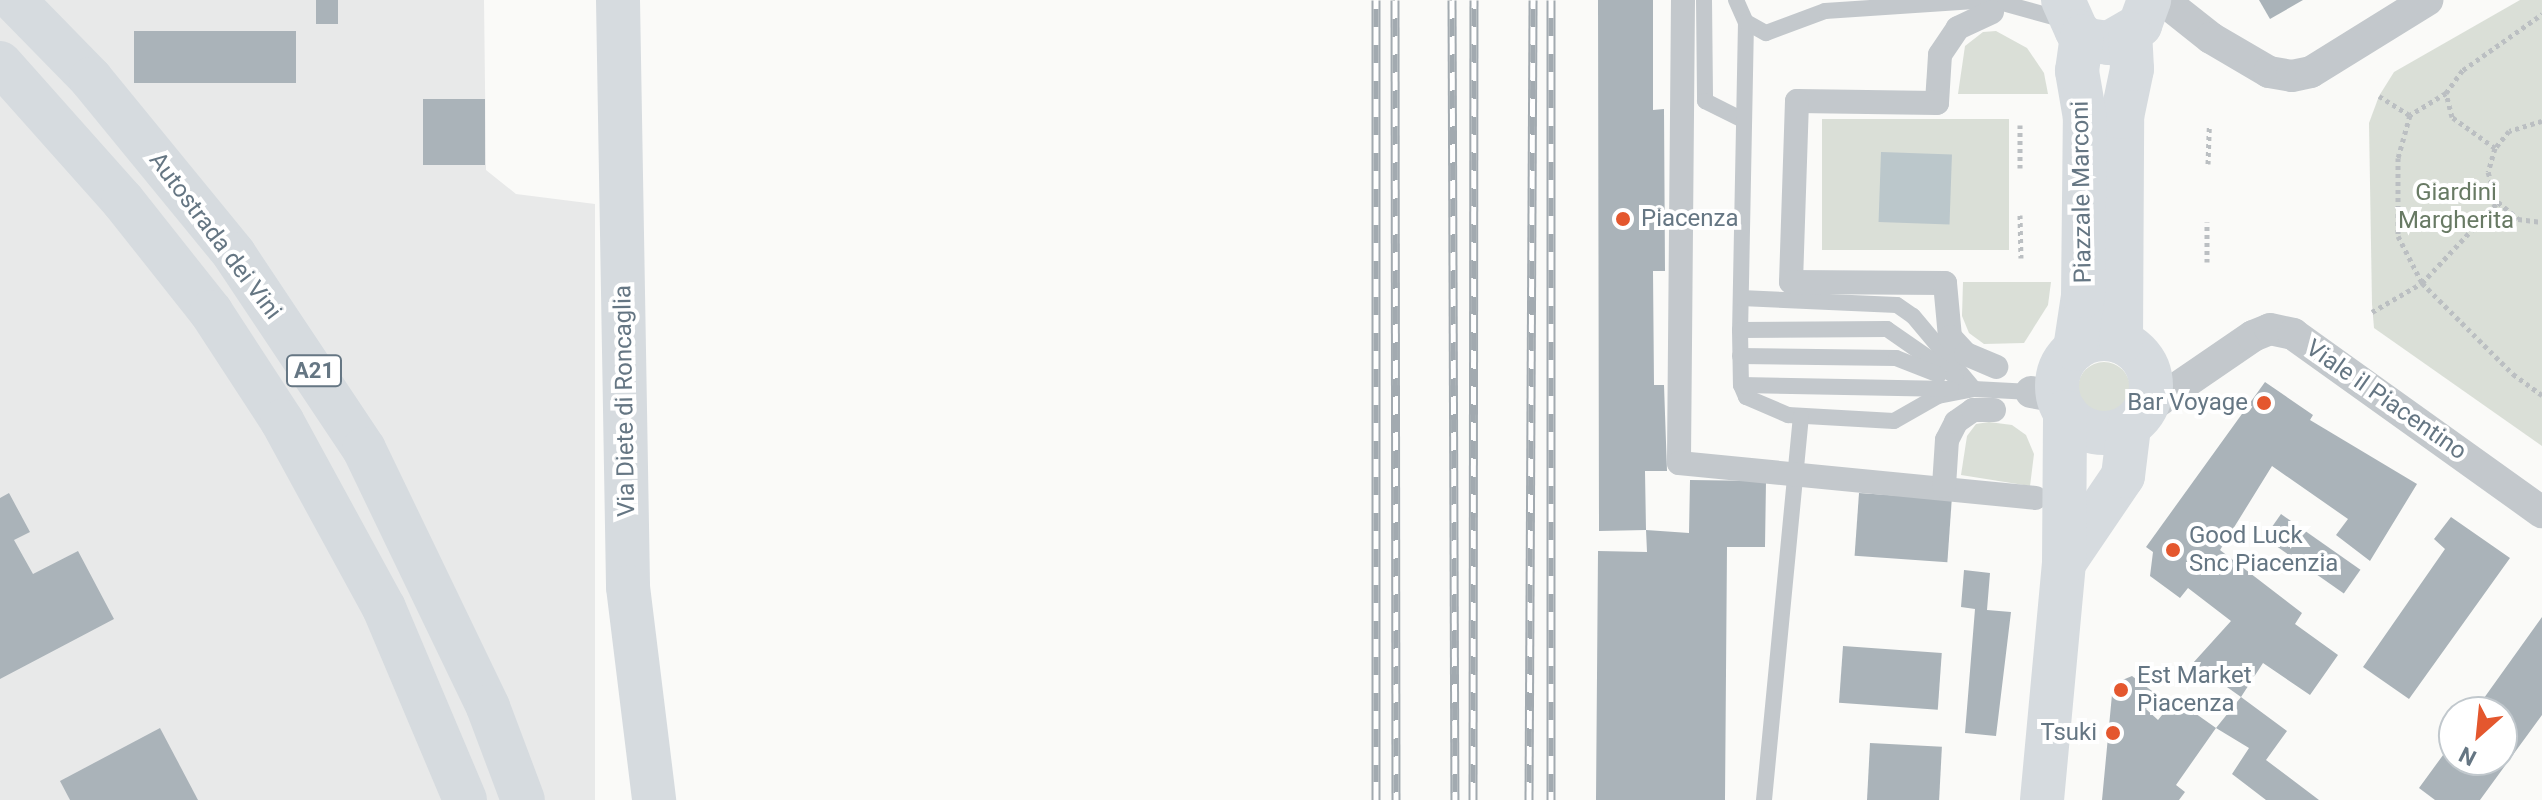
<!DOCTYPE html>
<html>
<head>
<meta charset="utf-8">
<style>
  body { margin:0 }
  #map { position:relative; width:2542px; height:800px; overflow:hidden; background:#fafaf8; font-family:Roboto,sans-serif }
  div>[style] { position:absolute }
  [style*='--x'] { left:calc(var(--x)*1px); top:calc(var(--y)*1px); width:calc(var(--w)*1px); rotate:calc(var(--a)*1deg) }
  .built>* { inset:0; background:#e8e9e9 }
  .green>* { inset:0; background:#dadfd7; transform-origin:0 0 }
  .round { border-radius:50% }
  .water>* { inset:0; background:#bbc7cb; transform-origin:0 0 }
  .building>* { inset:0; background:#aab3b9; transform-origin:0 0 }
  .path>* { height:5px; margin-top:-2.5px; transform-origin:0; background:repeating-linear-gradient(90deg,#bbbfc2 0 4px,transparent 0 8px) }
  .service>* { height:16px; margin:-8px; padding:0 8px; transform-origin:8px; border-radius:8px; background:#c3c8cc }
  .pedestrian>* { height:24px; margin:-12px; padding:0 12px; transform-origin:12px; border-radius:12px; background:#c3c8cc }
  .minor>* { height:32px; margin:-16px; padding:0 16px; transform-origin:16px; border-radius:16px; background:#c3c8cc }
  .secondary>* { height:44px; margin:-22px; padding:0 22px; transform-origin:22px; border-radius:22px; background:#d6dbdf }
  .secondary>.ring { margin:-22px; padding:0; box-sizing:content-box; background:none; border:44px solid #d6dbdf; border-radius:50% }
  .primary>* { height:44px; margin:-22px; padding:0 22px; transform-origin:22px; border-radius:22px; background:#d6dbdf }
  .motorway>* { height:44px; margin:-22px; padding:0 22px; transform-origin:22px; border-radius:22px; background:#d6dbdf }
  .rail>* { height:9px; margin-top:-4.5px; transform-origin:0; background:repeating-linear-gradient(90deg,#fff 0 18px,#a2aab0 0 36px); box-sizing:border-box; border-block:2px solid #a2aab0 }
  .dots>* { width:22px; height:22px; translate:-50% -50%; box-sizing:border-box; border:4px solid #fff; border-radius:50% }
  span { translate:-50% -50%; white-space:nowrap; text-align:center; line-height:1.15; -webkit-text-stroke:8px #fff; paint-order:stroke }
  .shield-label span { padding:2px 6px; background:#fff; border:2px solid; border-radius:6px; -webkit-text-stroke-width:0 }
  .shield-label { font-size:22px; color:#657683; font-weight:700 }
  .street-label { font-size:24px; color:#657683 }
  .park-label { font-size:24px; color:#687a64 }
  .poi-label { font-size:24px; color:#657683 }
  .left { translate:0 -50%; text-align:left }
  .right { translate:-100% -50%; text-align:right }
  .north { position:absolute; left:2438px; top:696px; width:80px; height:80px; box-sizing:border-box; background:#fff; border:2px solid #c1c8cd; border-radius:50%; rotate:207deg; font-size:22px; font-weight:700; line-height:32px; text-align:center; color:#657683 }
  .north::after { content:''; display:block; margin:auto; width:28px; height:36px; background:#e4572e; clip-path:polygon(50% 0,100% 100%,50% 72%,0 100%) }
</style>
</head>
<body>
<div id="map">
  <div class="built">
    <div style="clip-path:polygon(0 0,484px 0,486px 170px,516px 194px,595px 204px,595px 800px,0 800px)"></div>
  </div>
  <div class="green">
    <div style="clip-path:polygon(2520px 0,2542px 0,2542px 446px,2374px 328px,2372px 304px,2369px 123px,2379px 96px,2394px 72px)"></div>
    <div style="clip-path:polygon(1996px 31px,2027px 48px,2044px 73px,2048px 94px,1958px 94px,1965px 46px,1983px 32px)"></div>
    <div style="left:1822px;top:119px;width:187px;height:131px"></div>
    <div style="clip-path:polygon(1963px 282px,2051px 282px,2048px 305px,2024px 343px,1984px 344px,1969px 333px,1962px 316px)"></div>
    <div class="round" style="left:2078px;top:362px;width:52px;height:52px"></div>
    <div style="clip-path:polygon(1989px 422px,2012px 425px,2026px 435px,2034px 454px,2030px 486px,1961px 475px,1967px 436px,1976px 424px)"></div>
  </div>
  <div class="water">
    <div style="left:1881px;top:152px;width:71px;height:70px;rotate:2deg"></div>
  </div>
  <div class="building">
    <div style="left:316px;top:0;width:22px;height:24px"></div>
    <div style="clip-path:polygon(1598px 0,1653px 0,1653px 110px,1664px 109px,1665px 271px,1653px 271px,1654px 385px,1664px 385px,1667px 471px,1645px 471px,1646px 530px,1689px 533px,1690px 480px,1766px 481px,1765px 547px,1727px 547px,1725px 800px,1596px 800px,1598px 551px,1647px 552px,1646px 530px,1599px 531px)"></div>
    <div style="clip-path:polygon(2259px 0,2303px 0,2270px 19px)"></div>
    <div style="left:296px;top:31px;width:52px;height:162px;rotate:90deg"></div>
    <div style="left:485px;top:99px;width:66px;height:62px;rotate:90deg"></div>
    <div style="clip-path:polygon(2265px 382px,2313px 415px,2310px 420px,2417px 484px,2370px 561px,2336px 535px,2348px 519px,2272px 466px,2220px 550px,2302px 613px,2295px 624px,2338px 655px,2310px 695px,2263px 663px,2241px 697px,2193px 663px,2231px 621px,2188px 588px,2180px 598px,2150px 576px,2153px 552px,2146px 547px)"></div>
    <div style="clip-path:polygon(9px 493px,30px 532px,14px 540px,33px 574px,78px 551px,114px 619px,0 679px,0 498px)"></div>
    <div style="left:1859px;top:493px;width:93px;height:63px;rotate:4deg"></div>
    <div style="left:2281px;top:514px;width:97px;height:29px;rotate:35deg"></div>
    <div style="clip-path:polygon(2451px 517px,2510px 558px,2409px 699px,2363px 667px,2445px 549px,2434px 539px)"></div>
    <div style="clip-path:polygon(1964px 570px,1990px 573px,1987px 610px,2011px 612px,1996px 736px,1965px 733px,1975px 609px,1961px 607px)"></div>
    <div style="clip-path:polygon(2542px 617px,2542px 715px,2480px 800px,2435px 800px,2419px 788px,2454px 740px,2454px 760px,2502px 760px,2502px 712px,2474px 712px)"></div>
    <div style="left:1843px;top:646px;width:99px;height:57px;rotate:4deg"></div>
    <div style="clip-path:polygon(2132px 676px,2156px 694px,2146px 709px,2158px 720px,2175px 699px,2216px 728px,2176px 785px,2185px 792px,2179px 800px,2102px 800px,2113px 684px)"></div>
    <div style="clip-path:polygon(2241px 697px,2287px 731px,2266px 760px,2319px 800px,2266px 800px,2232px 774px,2249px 748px,2216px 728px)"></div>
    <div style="clip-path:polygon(160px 728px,198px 800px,70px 800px,60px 781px)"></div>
    <div style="left:1870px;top:743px;width:72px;height:57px;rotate:3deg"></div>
  </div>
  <div class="path">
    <div style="--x:2446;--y:93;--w:42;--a:148.6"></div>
    <div style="--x:2410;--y:115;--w:45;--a:105.6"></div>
    <div style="--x:2398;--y:158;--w:78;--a:90"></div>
    <div style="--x:2398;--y:236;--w:53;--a:62.9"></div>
    <div style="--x:2422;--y:283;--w:129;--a:45"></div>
    <div style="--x:2513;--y:374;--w:36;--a:36"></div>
    <div style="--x:2379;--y:96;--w:36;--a:32"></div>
    <div style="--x:2542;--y:121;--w:34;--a:163"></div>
    <div style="--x:2509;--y:131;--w:22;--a:129"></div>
    <div style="--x:2495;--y:148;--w:25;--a:106"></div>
    <div style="--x:2488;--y:172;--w:32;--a:72"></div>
    <div style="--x:2498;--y:202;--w:26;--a:40"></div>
    <div style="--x:2518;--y:219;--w:24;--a:7"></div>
    <div style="--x:2495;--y:148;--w:53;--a:-144.2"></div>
    <div style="--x:2452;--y:117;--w:25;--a:-104"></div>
    <div style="--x:2446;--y:93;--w:29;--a:-54"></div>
    <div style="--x:2463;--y:70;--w:97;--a:-35.3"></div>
    <div style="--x:2208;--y:164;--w:38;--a:-88"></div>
    <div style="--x:2020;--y:168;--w:43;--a:-90"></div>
    <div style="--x:2020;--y:215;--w:43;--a:88.7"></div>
    <div style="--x:2207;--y:262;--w:40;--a:-90"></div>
    <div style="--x:2372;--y:312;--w:58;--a:-30.1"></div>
    <div style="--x:2422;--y:283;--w:111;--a:-46.8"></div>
  </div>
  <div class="service">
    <div style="--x:1704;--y:0;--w:101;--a:89.4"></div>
    <div style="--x:1705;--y:101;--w:40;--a:26.6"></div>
    <div style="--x:1736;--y:0;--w:24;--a:66"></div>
    <div style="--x:1746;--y:22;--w:308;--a:91.1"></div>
    <div style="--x:1740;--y:330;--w:55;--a:89"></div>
    <div style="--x:1741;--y:385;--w:13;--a:67"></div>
    <div style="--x:1746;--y:397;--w:46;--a:23.2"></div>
    <div style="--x:1788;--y:415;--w:106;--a:3.2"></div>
    <div style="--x:1894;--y:421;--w:51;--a:-29.6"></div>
    <div style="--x:1938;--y:396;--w:37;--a:-11"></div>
    <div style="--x:1974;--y:389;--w:57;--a:3"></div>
    <div style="--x:1992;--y:0;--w:75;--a:15.5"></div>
    <div style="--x:1746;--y:22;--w:23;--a:29"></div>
    <div style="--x:1766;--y:33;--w:63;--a:-20.4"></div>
    <div style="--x:1825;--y:11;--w:165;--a:-3.8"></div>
    <div style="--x:1741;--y:298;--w:156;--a:2.6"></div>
    <div style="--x:1897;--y:305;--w:19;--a:35"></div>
    <div style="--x:1913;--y:316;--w:95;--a:50.1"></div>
    <div style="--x:1740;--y:330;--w:147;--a:-0.4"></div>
    <div style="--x:1887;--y:329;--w:84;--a:34.8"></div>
    <div style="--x:1740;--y:356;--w:156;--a:0.7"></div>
    <div style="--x:1896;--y:358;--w:46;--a:21.6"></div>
    <div style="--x:1741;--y:385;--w:210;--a:1.1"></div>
    <div style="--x:1764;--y:800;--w:385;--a:-84.5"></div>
  </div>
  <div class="pedestrian">
    <div style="--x:1683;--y:0;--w:463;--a:90.5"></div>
    <div style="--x:1679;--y:463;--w:358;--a:5.6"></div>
    <div style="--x:1992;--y:12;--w:38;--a:155"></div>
    <div style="--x:1958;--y:28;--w:32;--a:124"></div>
    <div style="--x:1940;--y:55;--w:48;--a:93.6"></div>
    <div style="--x:1937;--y:103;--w:140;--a:-179.2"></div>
    <div style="--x:1797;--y:101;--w:181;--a:91.9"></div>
    <div style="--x:1791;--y:282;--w:154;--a:0.4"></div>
    <div style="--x:1945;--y:283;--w:54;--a:84.7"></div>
    <div style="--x:1950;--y:337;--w:23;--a:47"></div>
    <div style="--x:1966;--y:354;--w:33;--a:23"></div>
    <div style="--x:1944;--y:486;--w:46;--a:-86.3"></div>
    <div style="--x:1947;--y:440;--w:20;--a:-63"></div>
    <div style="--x:1956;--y:422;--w:21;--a:-35"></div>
    <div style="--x:1973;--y:410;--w:21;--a:0"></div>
  </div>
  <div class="minor">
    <div style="--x:2163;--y:0;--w:61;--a:38.4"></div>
    <div style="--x:2211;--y:38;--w:67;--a:30.4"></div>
    <div style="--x:2269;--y:72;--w:23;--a:10"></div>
    <div style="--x:2292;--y:76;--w:19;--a:-12"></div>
    <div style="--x:2311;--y:72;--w:137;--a:-31.8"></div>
    <div style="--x:2031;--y:392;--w:27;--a:10"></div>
    <div style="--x:2145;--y:410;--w:131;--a:-34.4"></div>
    <div style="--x:2253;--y:336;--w:18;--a:-22"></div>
    <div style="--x:2270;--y:329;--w:24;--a:12"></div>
    <div style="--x:2293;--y:334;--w:306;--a:35.6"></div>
  </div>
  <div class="secondary">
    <div style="--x:2063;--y:0;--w:34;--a:66"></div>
    <div style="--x:2077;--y:31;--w:13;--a:42"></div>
    <div style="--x:2087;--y:40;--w:22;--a:8"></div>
    <div style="--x:2109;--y:43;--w:36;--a:-30"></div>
    <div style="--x:2140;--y:25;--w:27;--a:-70"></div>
    <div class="ring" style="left:2057px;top:339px;width:50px;height:50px"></div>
    <div style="--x:2121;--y:342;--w:225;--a:-89.7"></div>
    <div style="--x:2122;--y:117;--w:49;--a:-78.2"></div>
    <div style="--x:2132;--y:69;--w:35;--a:-93"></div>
    <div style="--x:2075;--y:349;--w:54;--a:-81.4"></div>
    <div style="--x:2083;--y:296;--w:178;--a:-89.4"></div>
    <div style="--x:2085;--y:118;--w:48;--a:-99.7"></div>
    <div style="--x:2077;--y:71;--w:35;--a:-82"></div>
    <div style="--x:2064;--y:563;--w:105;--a:-55.9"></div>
    <div style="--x:2123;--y:476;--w:49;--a:-83"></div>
    <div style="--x:2042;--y:800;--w:238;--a:-84.7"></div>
    <div style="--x:2064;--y:563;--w:151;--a:-89.6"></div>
  </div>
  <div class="primary">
    <div style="--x:618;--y:0;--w:587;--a:89.02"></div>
    <div style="--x:628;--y:587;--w:215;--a:83"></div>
  </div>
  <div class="motorway">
    <div style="--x:14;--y:0;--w:110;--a:45.7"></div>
    <div style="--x:91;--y:79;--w:226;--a:50.7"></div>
    <div style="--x:234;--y:254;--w:234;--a:56.3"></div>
    <div style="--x:364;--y:449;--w:286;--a:64.3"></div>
    <div style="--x:488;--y:707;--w:99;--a:69.4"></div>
    <div style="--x:0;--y:63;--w:185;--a:48.3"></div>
    <div style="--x:123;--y:201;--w:142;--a:51.6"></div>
    <div style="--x:211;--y:312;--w:130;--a:56.9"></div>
    <div style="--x:282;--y:421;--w:213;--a:61.4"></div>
    <div style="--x:384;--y:608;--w:208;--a:67.1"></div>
  </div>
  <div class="rail">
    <div style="--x:1395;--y:0;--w:800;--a:89.93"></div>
    <div style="--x:1452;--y:0;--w:800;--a:89.79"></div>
    <div style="--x:1551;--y:0;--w:800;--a:90"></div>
    <div style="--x:1376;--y:800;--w:800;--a:-90"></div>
    <div style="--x:1473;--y:800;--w:800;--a:-89.93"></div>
    <div style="--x:1529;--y:800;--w:800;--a:-89.71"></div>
  </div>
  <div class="dots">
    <div style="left:1623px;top:219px;background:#e4572e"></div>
    <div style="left:2264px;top:403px;background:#e4572e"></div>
    <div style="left:2173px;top:550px;background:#e4572e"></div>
    <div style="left:2121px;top:690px;background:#e4572e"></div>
    <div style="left:2113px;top:733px;background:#e4572e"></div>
  </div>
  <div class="shield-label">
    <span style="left:314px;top:371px">A21</span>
  </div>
  <div class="street-label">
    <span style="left:2082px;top:192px;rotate:-91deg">Piazzale Marconi</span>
    <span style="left:215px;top:236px;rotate:53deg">Autostrada dei Vini</span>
    <span style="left:2386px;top:400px;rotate:35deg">Viale il Piacentino</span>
    <span style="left:625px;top:401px;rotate:-91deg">Via Diete di Roncaglia</span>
  </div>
  <div class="park-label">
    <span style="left:2456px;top:207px">Giardini<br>Margherita</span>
  </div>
  <div class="poi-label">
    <span class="left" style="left:1641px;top:219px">Piacenza</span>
    <span class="right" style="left:2248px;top:403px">Bar Voyage</span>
    <span class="left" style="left:2189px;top:550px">Good Luck<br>Snc Piacenzia</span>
    <span class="left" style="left:2137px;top:690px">Est Market<br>Piacenza</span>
    <span class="right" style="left:2097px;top:733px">Tsuki</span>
  </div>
  <div class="north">N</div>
</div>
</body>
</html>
